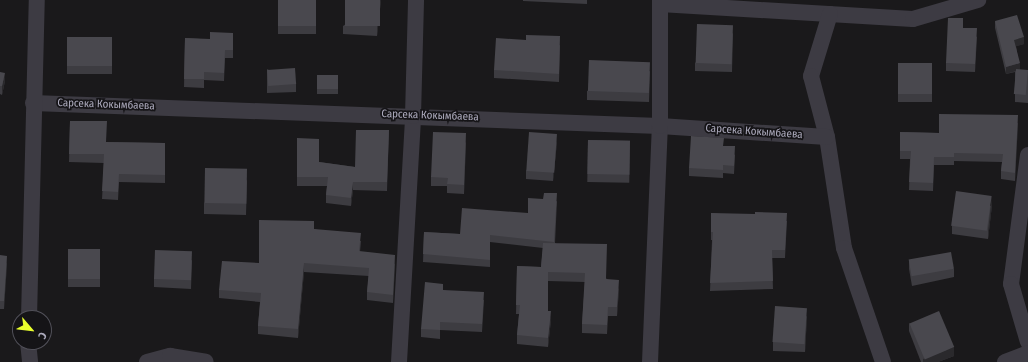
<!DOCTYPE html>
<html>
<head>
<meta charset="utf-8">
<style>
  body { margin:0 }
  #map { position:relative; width:1028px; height:362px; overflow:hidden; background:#1a191b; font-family:"Fira Sans Condensed",sans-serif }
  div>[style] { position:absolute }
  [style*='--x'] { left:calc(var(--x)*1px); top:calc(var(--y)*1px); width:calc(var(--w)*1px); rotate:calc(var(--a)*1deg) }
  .street>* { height:16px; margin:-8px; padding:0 8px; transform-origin:8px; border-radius:8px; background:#3d3b43 }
  .wall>* { inset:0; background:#3d3c41; transform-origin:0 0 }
  .shaded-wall>* { inset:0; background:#2a292c }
  .building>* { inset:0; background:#49484e; transform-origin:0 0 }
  span { translate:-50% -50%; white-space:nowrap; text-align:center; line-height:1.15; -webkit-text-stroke:3.5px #151417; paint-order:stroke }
  .street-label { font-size:11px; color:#acaabc }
  .north { position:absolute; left:12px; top:310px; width:40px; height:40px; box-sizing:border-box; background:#151417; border:1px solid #515059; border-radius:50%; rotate:118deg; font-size:11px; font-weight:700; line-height:16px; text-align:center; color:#acaabc }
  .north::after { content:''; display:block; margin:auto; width:14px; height:18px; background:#e9ff2d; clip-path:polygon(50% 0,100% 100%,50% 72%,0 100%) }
</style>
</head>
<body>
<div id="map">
  <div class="street">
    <div style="--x:660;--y:4;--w:253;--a:3.4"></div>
    <div style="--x:913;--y:19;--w:68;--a:-16.3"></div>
    <div style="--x:830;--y:14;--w:65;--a:107"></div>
    <div style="--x:811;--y:76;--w:63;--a:75.3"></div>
    <div style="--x:827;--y:137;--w:112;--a:81.3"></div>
    <div style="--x:844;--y:248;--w:120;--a:71.1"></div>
    <div style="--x:33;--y:103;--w:627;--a:2.1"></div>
    <div style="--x:660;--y:126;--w:167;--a:3.8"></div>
    <div style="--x:1028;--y:155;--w:130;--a:97.5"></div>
    <div style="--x:1011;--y:284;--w:60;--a:73.7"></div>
    <div style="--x:29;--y:318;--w:318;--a:-88.6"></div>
    <div style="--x:28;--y:342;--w:20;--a:84"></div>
    <div style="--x:147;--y:362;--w:24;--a:-15"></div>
    <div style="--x:170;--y:356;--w:36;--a:9"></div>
    <div style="--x:399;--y:362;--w:246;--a:-86.7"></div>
    <div style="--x:413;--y:116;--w:116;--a:-88.5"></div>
    <div style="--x:650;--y:362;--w:236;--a:-87.6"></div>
    <div style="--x:660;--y:126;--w:126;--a:-90"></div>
    <div style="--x:1005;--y:362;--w:25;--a:-21"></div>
  </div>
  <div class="wall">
    <div style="left:278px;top:0;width:38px;height:34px"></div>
    <div style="clip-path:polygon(381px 0,377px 36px,343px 34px,343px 26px)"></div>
    <div style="clip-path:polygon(523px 0,587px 0,587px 4px,523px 1px)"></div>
    <div style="clip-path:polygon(995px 21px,1024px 44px,1016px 46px,1020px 70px,1028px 70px,1028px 103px,1015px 102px,1015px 72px,1006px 74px,995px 28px)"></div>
    <div style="clip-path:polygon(963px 28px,977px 37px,975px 72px,946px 71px,946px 63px)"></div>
    <div style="clip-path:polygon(733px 33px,732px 72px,695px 71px,695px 63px)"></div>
    <div style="left:67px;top:37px;width:45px;height:37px"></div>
    <div style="clip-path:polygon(185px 38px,233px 41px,233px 58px,225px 58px,224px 81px,204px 80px,204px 88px,184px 87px)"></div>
    <div style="clip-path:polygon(560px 45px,559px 82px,494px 78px,494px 70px)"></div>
    <div style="left:898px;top:63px;width:34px;height:39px"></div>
    <div style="clip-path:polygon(267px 69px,296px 84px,296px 92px,267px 93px)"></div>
    <div style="clip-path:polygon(650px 71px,649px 102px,587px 100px,587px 91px)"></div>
    <div style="clip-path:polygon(0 72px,5px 81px,2px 95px,0 94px)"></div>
    <div style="left:317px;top:75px;width:21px;height:19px"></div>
    <div style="clip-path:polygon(70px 121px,106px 142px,165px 143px,165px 183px,119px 182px,118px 200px,102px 199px,104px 163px,69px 162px)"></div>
    <div style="clip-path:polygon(1018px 123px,1015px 181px,1001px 179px,1001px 171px,1002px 162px,954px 161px,954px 165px,934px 165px,933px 191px,909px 190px,910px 159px,900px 159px,900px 132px,939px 133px)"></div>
    <div style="clip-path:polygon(389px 130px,387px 191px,353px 190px,351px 206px,326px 203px,326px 195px,327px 186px,297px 186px,297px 138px,319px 162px,355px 167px)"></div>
    <div style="left:588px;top:140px;width:42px;height:42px;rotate:1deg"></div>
    <div style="clip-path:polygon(466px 142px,464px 194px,447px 193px,447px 186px,431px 186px,431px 177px)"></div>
    <div style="clip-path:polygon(557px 142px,553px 181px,526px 179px,526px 171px)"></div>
    <div style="clip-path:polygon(724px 146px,735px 155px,734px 174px,723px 173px,723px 178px,689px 176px,689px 168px)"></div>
    <div style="clip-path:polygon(247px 180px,246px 215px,204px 214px,204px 203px)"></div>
    <div style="clip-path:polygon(557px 201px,555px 243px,607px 279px,619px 289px,617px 316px,608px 316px,607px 334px,582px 333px,582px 324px,585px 282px,548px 281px,548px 311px,551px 320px,548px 347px,517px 344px,517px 335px,519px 314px,516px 314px,517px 266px,541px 267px,543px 248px,490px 242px,490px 267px,423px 262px,424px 232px,460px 234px,528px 213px)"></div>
    <div style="clip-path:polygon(992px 205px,988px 239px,952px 234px,952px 226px)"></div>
    <div style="clip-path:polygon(711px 213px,787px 221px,785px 258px,772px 258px,773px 289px,710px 291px,712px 240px,711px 240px)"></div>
    <div style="clip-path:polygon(314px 229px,361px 241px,360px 252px,395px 264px,393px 303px,367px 300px,367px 292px,369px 276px,304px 272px,298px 338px,258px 334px,258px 326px,260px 302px,219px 298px,219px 290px,259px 263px)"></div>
    <div style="left:68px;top:249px;width:32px;height:38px"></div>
    <div style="clip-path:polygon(0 255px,7px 264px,4px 309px,0 309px)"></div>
    <div style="clip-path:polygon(192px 260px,191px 289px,154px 287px,154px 279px)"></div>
    <div style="clip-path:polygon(909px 261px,954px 269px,954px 277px,912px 286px,909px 269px)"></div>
    <div style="clip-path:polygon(443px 290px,484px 300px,482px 332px,440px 330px,440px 339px,421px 337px,421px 329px)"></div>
    <div style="clip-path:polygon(807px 316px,805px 352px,773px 351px,773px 342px)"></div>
    <div style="clip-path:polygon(909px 323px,954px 356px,938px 362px,921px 362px,909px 331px)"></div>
  </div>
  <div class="shaded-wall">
    <div style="clip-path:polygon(380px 0,381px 0,377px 36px,377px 28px)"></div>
    <div style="clip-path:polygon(1024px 37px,1024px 44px,1014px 47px,1014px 40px)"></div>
    <div style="clip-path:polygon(1020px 63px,1020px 70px,1006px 74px,1006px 67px)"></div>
    <div style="clip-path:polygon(5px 73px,5px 81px,2px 95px,2px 86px)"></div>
    <div style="clip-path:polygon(1018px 115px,1018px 123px,1015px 181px,1015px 173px)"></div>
    <div style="clip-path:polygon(466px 133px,466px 142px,464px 194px,464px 185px)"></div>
    <div style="clip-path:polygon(557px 134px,557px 142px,553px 181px,553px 173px)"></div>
    <div style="clip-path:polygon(353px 182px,353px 190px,351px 206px,351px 198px)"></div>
    <div style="clip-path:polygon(992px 196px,992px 205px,988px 239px,988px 231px)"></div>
    <div style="clip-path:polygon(395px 255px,395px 264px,393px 303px,393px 295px)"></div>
    <div style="clip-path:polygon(7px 256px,7px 264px,4px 309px,4px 301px)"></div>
    <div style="clip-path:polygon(304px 263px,304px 272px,298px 338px,298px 329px)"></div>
    <div style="clip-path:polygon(619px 280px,619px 289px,617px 316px,617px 307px)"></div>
    <div style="clip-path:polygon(807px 308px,807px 316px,805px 352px,805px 344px)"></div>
    <div style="clip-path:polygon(551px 311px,551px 320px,548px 347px,548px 338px)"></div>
    <div style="clip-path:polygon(954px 347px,954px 356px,938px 362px,923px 362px,923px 359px)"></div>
  </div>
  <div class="building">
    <div style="left:278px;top:0;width:38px;height:26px"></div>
    <div style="left:345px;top:0;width:35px;height:26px"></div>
    <div style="clip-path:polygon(1017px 15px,1024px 37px,1014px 40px,1020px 63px,1006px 67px,995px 21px)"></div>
    <div style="clip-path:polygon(948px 18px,963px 18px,963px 28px,977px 28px,975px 64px,946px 63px)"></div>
    <div style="left:697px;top:24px;width:36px;height:39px;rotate:2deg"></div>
    <div style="clip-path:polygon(210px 32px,233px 33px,233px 50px,225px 50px,224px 73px,204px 72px,204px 79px,184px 79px,185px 38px,210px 39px)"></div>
    <div style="clip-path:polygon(526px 35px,560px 36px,559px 74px,494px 70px,496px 38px,526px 40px)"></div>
    <div style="left:67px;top:37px;width:45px;height:29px"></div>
    <div style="left:589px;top:60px;width:61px;height:31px;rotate:2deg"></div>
    <div style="left:898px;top:63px;width:34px;height:31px"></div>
    <div style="left:295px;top:68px;width:16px;height:28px;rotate:86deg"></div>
    <div style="left:1016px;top:69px;width:12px;height:25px;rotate:5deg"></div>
    <div style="clip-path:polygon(0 72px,5px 73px,2px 86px,0 86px)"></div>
    <div style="left:317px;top:75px;width:21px;height:14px"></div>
    <div style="clip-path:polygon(939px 114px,1018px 115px,1015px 173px,1001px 171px,1003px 154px,954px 153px,954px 157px,934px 157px,933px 183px,909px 182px,911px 151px,900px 151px,900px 132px,939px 133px)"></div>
    <div style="clip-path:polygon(70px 121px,107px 121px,106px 142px,165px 143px,165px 175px,119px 174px,118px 192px,102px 191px,104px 154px,69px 154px)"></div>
    <div style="clip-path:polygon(356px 130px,389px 130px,387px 182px,353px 182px,351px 198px,326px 195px,328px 177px,297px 177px,297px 138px,319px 139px,319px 162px,355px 167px)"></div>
    <div style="clip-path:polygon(433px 132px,466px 133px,464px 185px,447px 184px,448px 178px,431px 177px)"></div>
    <div style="left:529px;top:132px;width:28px;height:39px;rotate:4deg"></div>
    <div style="clip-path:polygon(691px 136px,724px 138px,723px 146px,735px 146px,734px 166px,723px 165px,723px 170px,689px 168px)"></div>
    <div style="left:588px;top:140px;width:42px;height:34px;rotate:1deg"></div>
    <div style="left:205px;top:168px;width:42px;height:35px;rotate:1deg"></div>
    <div style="left:956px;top:191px;width:36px;height:35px;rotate:8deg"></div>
    <div style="clip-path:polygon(544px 193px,557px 193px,554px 242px,490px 235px,490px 260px,423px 254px,424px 232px,460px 234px,462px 208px,528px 213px,528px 198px,543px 199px)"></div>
    <div style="clip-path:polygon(755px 212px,787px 213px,785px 250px,772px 250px,773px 281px,710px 283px,713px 232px,711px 232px,711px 213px,755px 214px)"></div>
    <div style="clip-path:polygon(259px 220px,314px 221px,314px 229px,361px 233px,359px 251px,395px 255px,393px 295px,367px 292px,369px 268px,304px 263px,298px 329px,258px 326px,261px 293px,219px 290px,222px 261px,259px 263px)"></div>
    <div style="clip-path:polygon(543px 243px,607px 244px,606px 279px,619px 280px,617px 307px,608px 307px,607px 325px,582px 324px,585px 273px,548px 272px,548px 311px,551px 311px,548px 338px,517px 335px,520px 305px,516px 305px,517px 266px,541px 267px)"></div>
    <div style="left:68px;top:249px;width:32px;height:30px"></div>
    <div style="left:155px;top:250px;width:37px;height:29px;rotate:2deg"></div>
    <div style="left:951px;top:252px;width:17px;height:43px;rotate:80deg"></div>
    <div style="clip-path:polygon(0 255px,7px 256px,4px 301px,0 301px)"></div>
    <div style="clip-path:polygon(425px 282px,443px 284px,443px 290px,484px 292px,482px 324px,440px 322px,440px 330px,421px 329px)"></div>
    <div style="left:775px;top:306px;width:32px;height:36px;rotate:4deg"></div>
    <div style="left:939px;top:311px;width:39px;height:32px;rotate:67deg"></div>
  </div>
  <div class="street-label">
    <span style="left:106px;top:105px;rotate:2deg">Сарсека Кокымбаева</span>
    <span style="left:430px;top:116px;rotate:2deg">Сарсека Кокымбаева</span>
    <span style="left:754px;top:132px;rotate:4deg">Сарсека Кокымбаева</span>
  </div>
  <div class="north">С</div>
</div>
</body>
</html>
